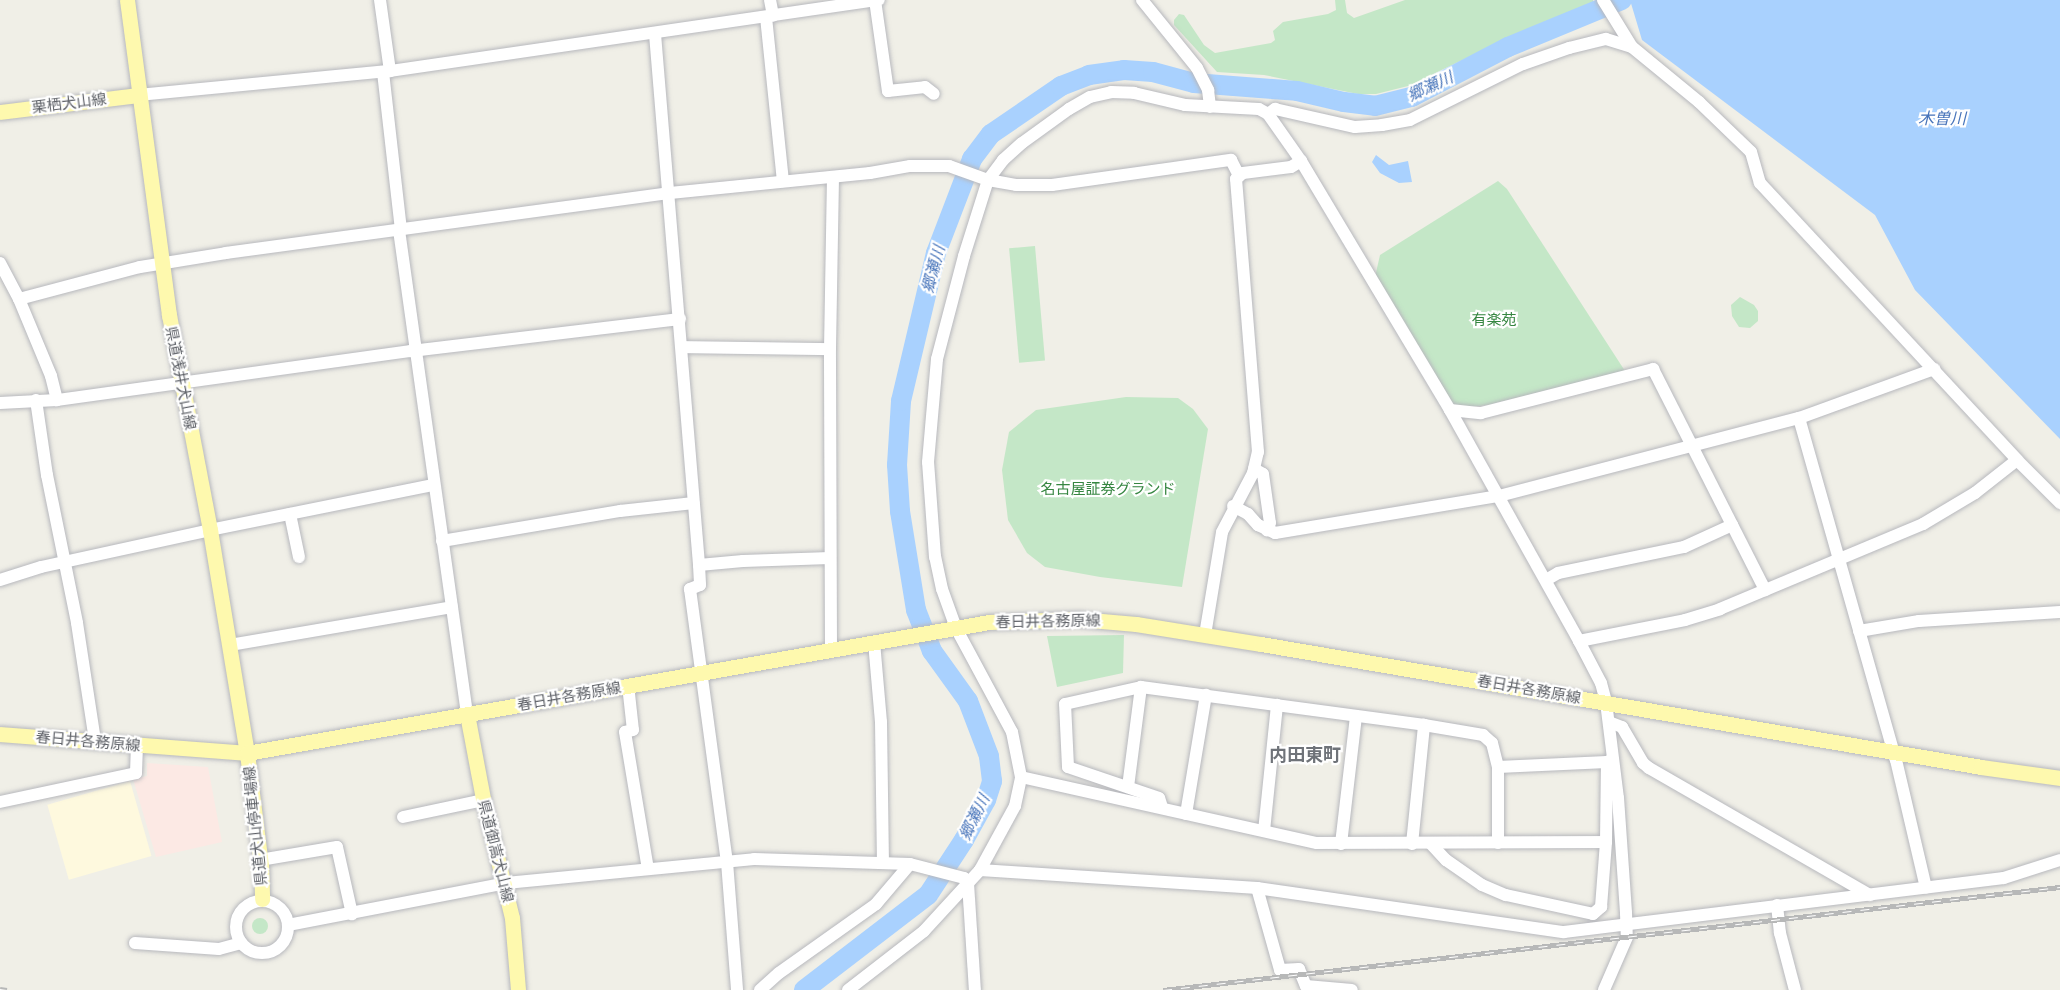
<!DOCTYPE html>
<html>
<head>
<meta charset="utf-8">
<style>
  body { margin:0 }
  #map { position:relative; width:2060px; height:990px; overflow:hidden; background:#f0efe7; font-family:Inter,"Noto Sans JP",sans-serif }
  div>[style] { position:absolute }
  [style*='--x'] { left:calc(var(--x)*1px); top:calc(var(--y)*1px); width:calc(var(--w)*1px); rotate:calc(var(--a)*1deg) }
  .commercial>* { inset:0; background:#fef9de; transform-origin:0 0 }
  .medical>* { inset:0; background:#fce9e4 }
  .green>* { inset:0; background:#c4e7c7; transform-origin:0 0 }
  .round { border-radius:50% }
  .water>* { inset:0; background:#a9d1fe }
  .river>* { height:20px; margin:-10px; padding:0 10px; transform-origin:10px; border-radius:10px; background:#a9d1fe }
  .roads { filter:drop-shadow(0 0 2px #b7b8bd) drop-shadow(0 0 2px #b7b8bd) }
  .minor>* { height:12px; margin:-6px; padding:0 6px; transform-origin:6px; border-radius:6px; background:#fff }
  .minor>.ring { margin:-6px; padding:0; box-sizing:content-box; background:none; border:12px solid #fff; border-radius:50% }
  .major>* { height:15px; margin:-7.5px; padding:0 7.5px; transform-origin:7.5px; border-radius:7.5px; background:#fef9ae }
  .rail>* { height:5px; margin-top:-2.5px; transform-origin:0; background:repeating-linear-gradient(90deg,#fff 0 9px,#b7b8b8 0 18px); box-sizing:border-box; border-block:2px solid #b7b8b8 }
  span { translate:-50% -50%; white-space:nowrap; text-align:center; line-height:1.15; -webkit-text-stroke:4.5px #fff; paint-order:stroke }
  .street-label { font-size:15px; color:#5e6167 }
  .park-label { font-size:15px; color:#368641 }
  .water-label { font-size:16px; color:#4774ba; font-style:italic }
  .quarter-label { font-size:18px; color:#6f7379; font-weight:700 }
</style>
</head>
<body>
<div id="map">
  <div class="commercial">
    <div style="left:130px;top:781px;width:78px;height:86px;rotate:74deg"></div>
  </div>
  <div class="medical">
    <div style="clip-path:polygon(147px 763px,208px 767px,222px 842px,156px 857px,133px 779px,147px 776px)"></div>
  </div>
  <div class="green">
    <div style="clip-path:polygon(1335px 0,1345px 0,1347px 13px,1354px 18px,1405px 0,1593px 0,1594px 6px,1521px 32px,1408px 86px,1376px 94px,1358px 94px,1264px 75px,1217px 72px,1174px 25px,1174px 20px,1179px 14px,1184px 15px,1204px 45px,1215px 53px,1271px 43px,1275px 40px,1273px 31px,1283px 22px,1328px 14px,1336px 10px)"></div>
    <div style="clip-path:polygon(1498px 181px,1507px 189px,1625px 371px,1488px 405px,1468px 407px,1451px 404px,1375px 277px,1380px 255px)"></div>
    <div style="left:1035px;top:246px;width:115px;height:26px;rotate:85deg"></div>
    <div style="clip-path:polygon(1740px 297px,1754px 305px,1758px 311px,1758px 321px,1750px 328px,1739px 327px,1732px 316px,1731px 305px)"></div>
    <div style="clip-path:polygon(1126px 397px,1178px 398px,1193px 409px,1208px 429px,1182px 587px,1100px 577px,1045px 567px,1027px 553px,1008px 520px,1002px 470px,1009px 432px,1036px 410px)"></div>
    <div style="clip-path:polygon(1124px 635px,1123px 673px,1057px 687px,1047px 636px)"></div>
    <div class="round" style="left:252px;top:918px;width:16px;height:16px"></div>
  </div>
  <div class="water">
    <div style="clip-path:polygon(1630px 0,2060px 0,2060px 439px,1915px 290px,1875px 215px,1642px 40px)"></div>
    <div style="clip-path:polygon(1376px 155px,1389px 165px,1408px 161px,1412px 182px,1399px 183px,1380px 173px,1372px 162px)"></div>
  </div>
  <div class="river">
    <div style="--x:804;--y:990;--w:156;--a:-37.5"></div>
    <div style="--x:928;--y:895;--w:66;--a:-56.8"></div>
    <div style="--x:964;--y:840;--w:46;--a:-61.2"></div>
    <div style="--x:986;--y:800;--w:20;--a:-72"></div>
    <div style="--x:992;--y:781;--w:25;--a:-97"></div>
    <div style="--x:989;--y:756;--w:59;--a:-110.9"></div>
    <div style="--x:968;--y:701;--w:62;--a:-125.8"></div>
    <div style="--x:932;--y:651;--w:44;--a:-111.3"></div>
    <div style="--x:916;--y:610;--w:100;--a:-99.2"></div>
    <div style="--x:900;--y:511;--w:46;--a:-93.7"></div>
    <div style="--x:897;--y:465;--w:64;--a:-86.4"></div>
    <div style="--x:901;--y:401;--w:152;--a:-76.7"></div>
    <div style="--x:936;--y:253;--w:101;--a:-69"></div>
    <div style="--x:972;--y:159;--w:31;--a:-53"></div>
    <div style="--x:991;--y:134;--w:85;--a:-34.4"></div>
    <div style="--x:1061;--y:86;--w:30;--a:-21"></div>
    <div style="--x:1089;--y:75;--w:35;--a:-8"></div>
    <div style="--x:1124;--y:70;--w:29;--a:4"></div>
    <div style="--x:1153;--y:72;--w:42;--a:15"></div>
    <div style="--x:1194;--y:83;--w:103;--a:4.4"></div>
    <div style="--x:1297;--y:91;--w:48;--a:13.2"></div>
    <div style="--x:1344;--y:102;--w:31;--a:7"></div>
    <div style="--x:1375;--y:106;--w:38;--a:-14"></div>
    <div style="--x:1412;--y:97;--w:108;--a:-27.5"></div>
    <div style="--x:1508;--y:47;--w:123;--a:-22.4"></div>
  </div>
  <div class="roads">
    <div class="minor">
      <div style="--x:380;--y:0;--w:72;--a:82"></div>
      <div style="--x:770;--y:0;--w:16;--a:79"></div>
      <div style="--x:875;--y:0;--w:92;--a:81.9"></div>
      <div style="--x:888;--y:91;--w:37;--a:-6"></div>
      <div style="--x:925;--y:87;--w:11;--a:38"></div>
      <div style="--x:1142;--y:0;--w:87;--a:51"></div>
      <div style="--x:1197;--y:68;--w:25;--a:63"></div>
      <div style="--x:1208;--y:90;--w:17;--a:83"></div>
      <div style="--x:1603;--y:0;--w:55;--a:58.3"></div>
      <div style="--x:1632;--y:47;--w:87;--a:39.4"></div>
      <div style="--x:1699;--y:102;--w:72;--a:43.9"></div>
      <div style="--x:1751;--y:152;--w:32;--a:74"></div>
      <div style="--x:1760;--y:183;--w:378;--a:47.1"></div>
      <div style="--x:2017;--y:460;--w:61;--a:45"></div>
      <div style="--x:766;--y:17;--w:165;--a:84.1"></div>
      <div style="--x:655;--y:34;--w:533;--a:85.26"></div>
      <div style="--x:699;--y:565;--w:20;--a:87"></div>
      <div style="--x:700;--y:585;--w:11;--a:158"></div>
      <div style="--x:690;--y:589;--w:275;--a:82.3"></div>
      <div style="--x:727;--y:862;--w:128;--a:85.5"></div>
      <div style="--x:383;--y:72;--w:159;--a:83.5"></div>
      <div style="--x:139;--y:95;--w:252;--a:-5.5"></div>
      <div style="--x:390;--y:71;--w:494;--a:-8.3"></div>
      <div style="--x:1268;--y:114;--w:9;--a:-36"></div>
      <div style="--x:1275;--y:109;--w:82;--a:12.7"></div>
      <div style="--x:1355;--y:127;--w:27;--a:-4"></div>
      <div style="--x:1382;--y:125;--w:28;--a:-10"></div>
      <div style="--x:1410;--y:120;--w:126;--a:-26.4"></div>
      <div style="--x:1523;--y:64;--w:49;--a:-19.2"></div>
      <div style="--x:1569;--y:48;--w:38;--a:-14"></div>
      <div style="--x:1606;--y:39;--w:27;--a:17"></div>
      <div style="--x:399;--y:230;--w:489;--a:82"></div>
      <div style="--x:0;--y:263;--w:41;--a:62.2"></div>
      <div style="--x:19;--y:299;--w:83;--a:67.4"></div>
      <div style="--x:51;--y:376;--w:25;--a:76"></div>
      <div style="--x:19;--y:299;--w:125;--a:-14.8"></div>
      <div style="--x:140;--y:267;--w:87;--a:-9.2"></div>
      <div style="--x:226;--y:253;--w:448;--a:-7.7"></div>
      <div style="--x:670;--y:193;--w:201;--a:-5.7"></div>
      <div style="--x:870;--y:173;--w:41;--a:-9.9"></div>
      <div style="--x:910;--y:166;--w:39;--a:0"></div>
      <div style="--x:949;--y:166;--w:41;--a:19.7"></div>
      <div style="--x:988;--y:180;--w:28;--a:10"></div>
      <div style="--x:1016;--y:185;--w:36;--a:0"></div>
      <div style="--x:1052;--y:185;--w:181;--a:-8"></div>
      <div style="--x:1231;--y:160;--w:18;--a:63"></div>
      <div style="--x:682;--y:347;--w:148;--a:0.8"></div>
      <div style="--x:36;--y:400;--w:76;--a:81.7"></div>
      <div style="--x:47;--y:475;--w:151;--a:78.5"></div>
      <div style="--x:77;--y:623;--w:119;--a:81.3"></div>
      <div style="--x:0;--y:403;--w:57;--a:-3"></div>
      <div style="--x:57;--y:400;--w:357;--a:-7.9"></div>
      <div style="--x:411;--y:351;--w:271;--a:-6.8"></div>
      <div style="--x:1450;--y:410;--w:31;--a:6"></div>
      <div style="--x:1481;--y:413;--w:178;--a:-14.3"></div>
      <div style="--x:1653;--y:369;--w:248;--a:63.1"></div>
      <div style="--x:1799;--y:418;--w:355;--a:74.2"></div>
      <div style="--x:1896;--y:760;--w:131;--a:76.8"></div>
      <div style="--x:1254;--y:469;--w:10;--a:29"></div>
      <div style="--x:1263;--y:474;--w:49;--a:81.9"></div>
      <div style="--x:1270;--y:523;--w:8;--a:113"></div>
      <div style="--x:1233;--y:506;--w:17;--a:28"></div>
      <div style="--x:1248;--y:514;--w:15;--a:48"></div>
      <div style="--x:1258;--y:525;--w:19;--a:25"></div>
      <div style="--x:1275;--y:533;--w:227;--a:-9.4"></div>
      <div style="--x:1499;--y:496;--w:310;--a:-14.6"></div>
      <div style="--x:1799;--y:418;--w:144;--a:-19.9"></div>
      <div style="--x:290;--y:514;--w:44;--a:78.2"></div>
      <div style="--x:442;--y:541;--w:181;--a:-9.6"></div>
      <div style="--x:620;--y:511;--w:74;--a:-6.2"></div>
      <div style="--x:699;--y:565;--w:44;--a:-5.2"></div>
      <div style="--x:743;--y:561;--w:87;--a:-2"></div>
      <div style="--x:0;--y:580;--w:43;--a:-17.6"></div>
      <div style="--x:41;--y:567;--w:173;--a:-12.3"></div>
      <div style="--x:210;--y:530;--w:227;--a:-11.4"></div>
      <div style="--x:1546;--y:580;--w:14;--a:-30"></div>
      <div style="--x:1558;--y:573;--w:129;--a:-11.7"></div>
      <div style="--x:1684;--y:547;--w:53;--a:-24.6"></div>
      <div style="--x:1859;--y:631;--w:61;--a:-9.5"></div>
      <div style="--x:1919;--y:621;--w:141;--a:-3.7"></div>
      <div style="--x:1205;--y:635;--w:104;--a:-80.6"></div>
      <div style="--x:1222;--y:532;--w:67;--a:-62.3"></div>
      <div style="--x:1253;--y:473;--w:22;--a:-77"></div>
      <div style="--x:1258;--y:452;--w:274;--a:-94.6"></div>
      <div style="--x:1236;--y:179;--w:9;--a:-41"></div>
      <div style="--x:1243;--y:173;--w:48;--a:-7.1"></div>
      <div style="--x:1291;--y:167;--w:12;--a:-31"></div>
      <div style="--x:1579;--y:641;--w:108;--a:-11.2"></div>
      <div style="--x:1685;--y:620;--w:37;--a:-17"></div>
      <div style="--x:1720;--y:609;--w:220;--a:-22.7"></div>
      <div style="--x:1923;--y:524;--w:61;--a:-30.8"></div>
      <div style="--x:1975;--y:493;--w:53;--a:-38.2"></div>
      <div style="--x:874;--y:642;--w:80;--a:85"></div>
      <div style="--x:881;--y:722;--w:140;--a:89.2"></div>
      <div style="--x:230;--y:645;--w:225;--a:-9.7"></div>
      <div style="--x:831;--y:649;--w:300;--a:-90.2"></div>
      <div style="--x:830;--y:349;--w:172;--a:-89"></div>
      <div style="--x:628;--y:685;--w:45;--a:83.7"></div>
      <div style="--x:633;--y:730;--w:8;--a:166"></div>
      <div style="--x:625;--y:732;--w:139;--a:80.5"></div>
      <div style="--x:1609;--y:722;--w:14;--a:21"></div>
      <div style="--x:1622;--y:727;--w:42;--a:59.7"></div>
      <div style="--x:1643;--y:763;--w:8;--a:40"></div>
      <div style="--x:1649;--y:768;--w:255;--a:29.9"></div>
      <div style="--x:1021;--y:777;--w:303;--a:12.6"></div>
      <div style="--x:1317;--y:843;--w:289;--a:-0.2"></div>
      <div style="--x:1128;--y:787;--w:101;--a:-82.6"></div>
      <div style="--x:0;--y:802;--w:139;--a:-12"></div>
      <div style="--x:136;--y:773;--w:27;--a:-88"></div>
      <div style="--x:1162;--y:807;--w:9;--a:-108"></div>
      <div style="--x:1159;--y:798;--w:96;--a:-161.2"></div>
      <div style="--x:1068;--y:767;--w:63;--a:-92.7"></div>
      <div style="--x:1065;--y:704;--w:78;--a:-12.6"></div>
      <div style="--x:1141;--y:687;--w:286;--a:7.6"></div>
      <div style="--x:1424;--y:725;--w:60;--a:9.6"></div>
      <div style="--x:1483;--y:735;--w:12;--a:42"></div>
      <div style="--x:1492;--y:743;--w:25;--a:76"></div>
      <div style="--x:1498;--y:767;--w:109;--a:-2.6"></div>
      <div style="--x:1186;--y:814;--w:121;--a:-80.5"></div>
      <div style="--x:403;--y:817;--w:83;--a:-11.9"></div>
      <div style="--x:1264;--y:831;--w:127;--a:-84.1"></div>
      <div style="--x:1498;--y:843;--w:76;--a:-90"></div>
      <div style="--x:1341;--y:844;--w:129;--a:-83.3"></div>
      <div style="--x:1412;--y:844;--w:120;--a:-84.2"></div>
      <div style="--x:1431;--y:844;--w:22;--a:47"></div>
      <div style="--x:1446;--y:860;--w:44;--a:34.8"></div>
      <div style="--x:1482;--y:885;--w:26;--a:23"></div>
      <div style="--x:1506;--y:895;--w:89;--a:12.3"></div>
      <div style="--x:1593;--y:914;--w:11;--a:-41"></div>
      <div style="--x:1601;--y:907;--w:65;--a:-85.6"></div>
      <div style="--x:1606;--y:842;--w:80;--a:-89.3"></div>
      <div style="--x:1607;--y:762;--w:2;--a:-27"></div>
      <div style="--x:260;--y:860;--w:78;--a:-9.6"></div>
      <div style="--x:337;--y:847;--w:69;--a:77.4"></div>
      <div style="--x:980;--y:870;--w:278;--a:3.7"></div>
      <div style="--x:1257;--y:888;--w:310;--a:8.2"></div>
      <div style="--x:1564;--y:932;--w:443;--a:-7"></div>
      <div style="--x:2004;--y:878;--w:59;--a:-17.8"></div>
      <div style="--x:968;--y:883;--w:107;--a:86.3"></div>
      <div style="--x:1257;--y:888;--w:85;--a:74.3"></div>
      <div style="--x:1280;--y:970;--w:19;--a:-3"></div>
      <div style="--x:1299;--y:969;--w:18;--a:68"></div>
      <div style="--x:1306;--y:986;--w:46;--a:5"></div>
      <div class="ring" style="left:236px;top:901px;width:40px;height:40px"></div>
      <div style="--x:1777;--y:905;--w:28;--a:84"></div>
      <div style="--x:1780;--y:933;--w:59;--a:75.3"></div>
      <div style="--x:288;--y:925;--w:222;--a:-10.9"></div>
      <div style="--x:506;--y:883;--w:249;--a:-5.5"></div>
      <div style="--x:754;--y:859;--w:156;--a:1.8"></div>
      <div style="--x:910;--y:864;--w:56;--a:14.5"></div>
      <div style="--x:964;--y:878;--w:6;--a:51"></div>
      <div style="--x:135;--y:943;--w:84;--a:4.1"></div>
      <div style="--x:219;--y:949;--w:23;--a:-15"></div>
      <div style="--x:760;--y:990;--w:25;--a:-42"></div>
      <div style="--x:779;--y:973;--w:119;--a:-35.4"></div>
      <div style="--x:876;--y:904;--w:52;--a:-49.6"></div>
      <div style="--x:848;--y:990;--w:96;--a:-37.8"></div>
      <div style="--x:924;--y:931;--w:83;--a:-47.4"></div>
      <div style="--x:980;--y:870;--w:73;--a:-61.3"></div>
      <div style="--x:1015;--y:806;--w:30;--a:-78"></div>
      <div style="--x:1021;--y:777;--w:46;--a:-101.3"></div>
      <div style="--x:1012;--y:732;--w:118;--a:-118.3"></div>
      <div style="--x:956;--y:628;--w:41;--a:-109.7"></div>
      <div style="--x:942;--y:589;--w:33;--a:-102"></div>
      <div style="--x:935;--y:557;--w:95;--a:-94.2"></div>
      <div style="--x:928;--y:462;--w:103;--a:-85"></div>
      <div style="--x:937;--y:359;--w:106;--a:-75.3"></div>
      <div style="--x:964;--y:256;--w:80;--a:-72.5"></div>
      <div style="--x:988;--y:180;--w:25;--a:-53"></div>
      <div style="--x:1003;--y:160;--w:25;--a:-42"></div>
      <div style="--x:1022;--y:143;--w:58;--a:-35.9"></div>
      <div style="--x:1069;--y:109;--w:24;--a:-30"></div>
      <div style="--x:1090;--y:97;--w:22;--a:-13"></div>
      <div style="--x:1111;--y:92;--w:23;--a:2"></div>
      <div style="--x:1134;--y:93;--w:52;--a:13.2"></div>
      <div style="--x:1185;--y:105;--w:74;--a:3.1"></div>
      <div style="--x:1259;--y:109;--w:10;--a:29"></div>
      <div style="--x:1268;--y:114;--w:57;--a:54.9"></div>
      <div style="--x:1301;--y:161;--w:290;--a:59.1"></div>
      <div style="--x:1450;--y:410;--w:265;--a:60.8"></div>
      <div style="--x:1579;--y:641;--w:47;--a:62.4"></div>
      <div style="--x:1601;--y:683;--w:20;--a:75"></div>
      <div style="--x:1606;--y:702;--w:97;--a:82.9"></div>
      <div style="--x:1618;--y:798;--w:115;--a:86"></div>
      <div style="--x:1626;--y:913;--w:24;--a:88"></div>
      <div style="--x:1627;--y:937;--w:58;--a:113.5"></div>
    </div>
    <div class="major">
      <div style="--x:127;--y:0;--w:318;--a:82.4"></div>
      <div style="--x:169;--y:315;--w:219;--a:79.2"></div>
      <div style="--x:210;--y:530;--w:226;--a:80.6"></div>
      <div style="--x:247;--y:753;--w:113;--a:82.9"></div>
      <div style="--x:261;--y:865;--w:34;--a:88"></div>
      <div style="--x:0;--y:112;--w:140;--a:-7"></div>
      <div style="--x:467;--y:714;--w:86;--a:79.3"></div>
      <div style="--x:483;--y:799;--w:122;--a:76.3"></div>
      <div style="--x:512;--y:918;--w:72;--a:85.2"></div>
      <div style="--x:0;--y:734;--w:248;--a:4.4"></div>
      <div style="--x:247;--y:753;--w:753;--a:-10.01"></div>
      <div style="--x:989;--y:622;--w:90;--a:-1.9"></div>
      <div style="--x:1079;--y:619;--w:57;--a:5"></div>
      <div style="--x:1136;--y:624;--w:127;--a:9.1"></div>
      <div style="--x:1261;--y:644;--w:730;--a:9.69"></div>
      <div style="--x:1981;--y:767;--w:80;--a:7.9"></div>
    </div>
  </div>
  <div class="rail">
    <div style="--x:0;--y:989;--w:7;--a:8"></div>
    <div style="--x:1163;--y:990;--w:903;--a:-6.55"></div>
  </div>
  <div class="street-label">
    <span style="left:69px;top:103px;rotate:-7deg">栗栖犬山線</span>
    <span style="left:181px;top:378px;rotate:79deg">県道浅井犬山線</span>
    <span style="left:1048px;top:621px;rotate:-1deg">春日井各務原線</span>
    <span style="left:1529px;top:689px;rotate:10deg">春日井各務原線</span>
    <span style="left:569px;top:696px;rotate:-10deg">春日井各務原線</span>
    <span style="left:88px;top:741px;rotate:5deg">春日井各務原線</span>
    <span style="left:255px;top:826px;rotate:-96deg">県道犬山停車場線</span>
    <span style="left:496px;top:851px;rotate:76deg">県道御嵩犬山線</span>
  </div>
  <div class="park-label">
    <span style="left:1494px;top:320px">有楽苑</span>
    <span style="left:1108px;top:489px">名古屋証券グランド</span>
  </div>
  <div class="water-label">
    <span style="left:1430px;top:86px;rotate:-25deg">郷瀬川</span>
    <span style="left:1942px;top:118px">木曽川</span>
    <span style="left:933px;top:269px;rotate:-75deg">郷瀬川</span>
    <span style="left:974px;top:817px;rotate:-64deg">郷瀬川</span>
  </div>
  <div class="quarter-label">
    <span style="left:1305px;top:755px">内田東町</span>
  </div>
</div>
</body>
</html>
